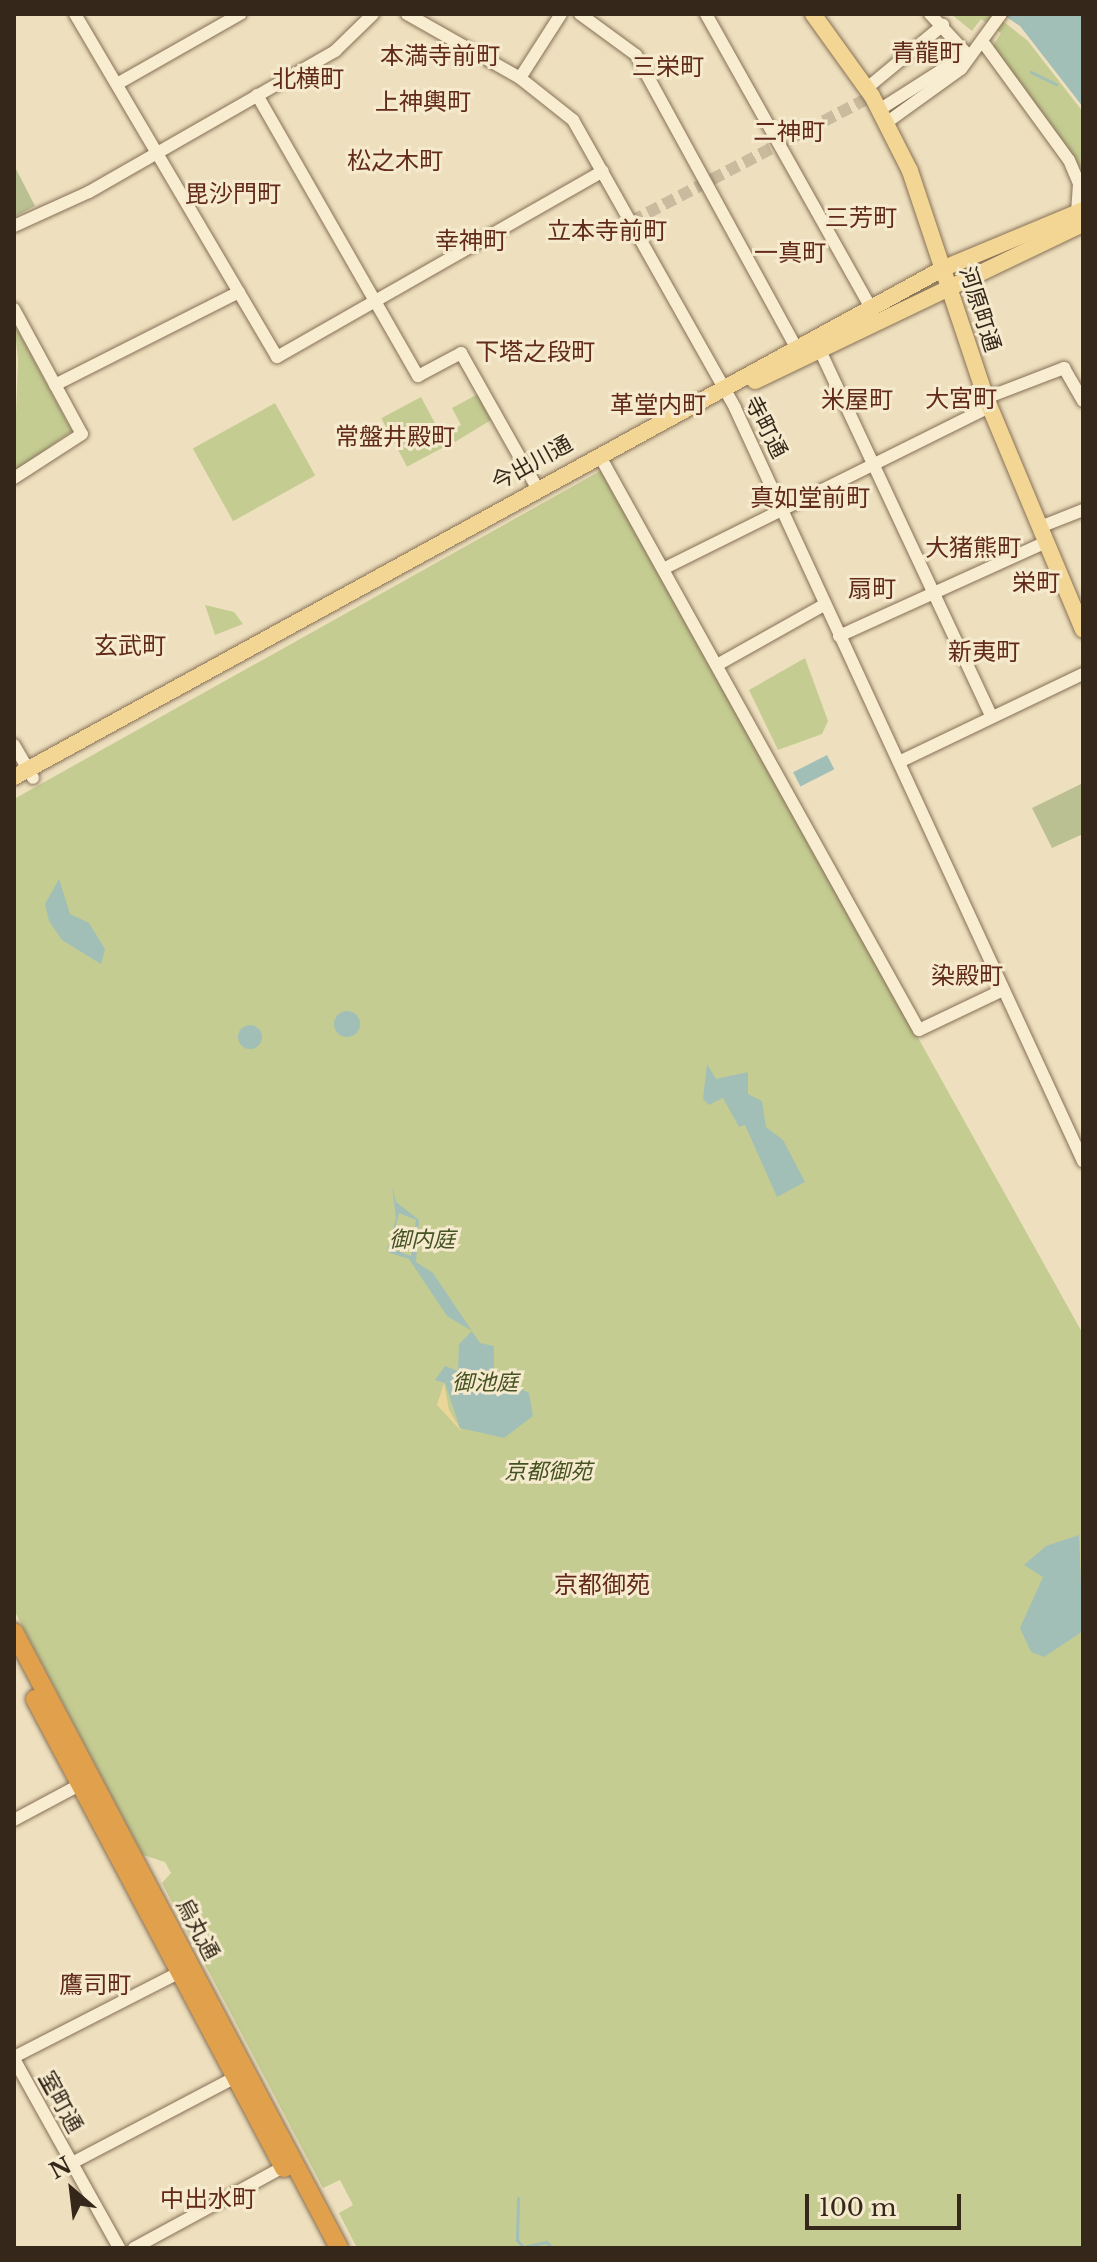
<!DOCTYPE html>
<html>
<head>
<meta charset="utf-8">
<style>
  body { margin:0 }
  #map { position:relative; width:1097px; height:2262px; overflow:hidden; background:#eee0be; font-family:"Libre Baskerville","Noto Sans JP",serif }
  div>[style] { position:absolute }
  [style*='--x'] { left:calc(var(--x)*1px); top:calc(var(--y)*1px); width:calc(var(--w)*1px); rotate:calc(var(--a)*1deg) }
  .green>* { inset:0; background:#c4cc92; transform-origin:0 0 }
  .sand>* { inset:0; background:#ebd69a }
  .cemetery>* { inset:0; background:#bac092 }
  .water>* { inset:0; background:#a1bfb7; transform-origin:0 0 }
  .round { border-radius:50% }
  .stream>* { height:3px; margin:-1.5px; padding:0 1.5px; transform-origin:1.5px; border-radius:1.5px; background:#a1bfb7 }
  .minor-tunnel>* { height:12px; margin-top:-6px; transform-origin:0; background:repeating-linear-gradient(90deg,#c9bb9d 0 12px,transparent 0 18px) }
  .roads { filter:drop-shadow(0 0 2px #867057) drop-shadow(0 0 2px #867057) }
  .minor>* { height:12px; margin:-6px; padding:0 6px; transform-origin:6px; border-radius:6px; background:#f9edd1 }
  .major>* { height:16px; margin:-8px; padding:0 8px; transform-origin:8px; border-radius:8px; background:#f3d694 }
  .highway>* { height:18px; margin:-9px; padding:0 9px; transform-origin:9px; border-radius:9px; background:#e0a04c }
  span { translate:-50% -50%; white-space:nowrap; text-align:center; line-height:1.15; -webkit-text-stroke:6px #f5eacd; paint-order:stroke }
  .street-label { font-size:22px; color:#35281b }
  .park-label { font-size:22px; color:#455222; font-style:italic }
  .neighbourhood-label { font-size:24px; color:#622a1a }
  .frame { position:absolute; inset:0; border:16px solid #35281b; pointer-events:none }
  .north { position:absolute; left:32px; top:2150px; width:80px; height:80px; -webkit-text-stroke:6px #f5eacd; paint-order:stroke; rotate:332deg; font-size:22px; font-weight:700; line-height:32px; text-align:center; color:#35281b }
  .north::after { content:''; display:block; margin:auto; width:28px; height:36px; background:#35281b; clip-path:polygon(50% 0,100% 100%,50% 72%,0 100%) }
  .scale { position:absolute; left:805px; top:2194px; width:156px; height:36px; box-sizing:border-box; border:4px solid #35281b; border-top:0; padding-left:10px; font-size:24px; line-height:28px; white-space:nowrap; color:#35281b; -webkit-text-stroke:6px #f5eacd; paint-order:stroke }
</style>
</head>
<body>
<div id="map">
  <div class="green">
    <div style="clip-path:polygon(951px 14px,994px 14px,1028px 41px,1083px 112px,1083px 179px,992px 47px,1001px 33px,981px 19px,972px 31px)"></div>
    <div style="clip-path:polygon(14px 323px,72px 431px,14px 472px,18px 359px)"></div>
    <div style="clip-path:polygon(478px 394px,491px 420px,455px 442px,448px 432px,461px 425px,452px 408px)"></div>
    <div style="left:421px;top:397px;width:55px;height:45px;rotate:62deg"></div>
    <div style="left:275px;top:403px;width:83px;height:94px;rotate:61deg"></div>
    <div style="clip-path:polygon(602px 470px,1083px 1334px,1083px 2248px,357px 2248px,339px 2213px,353px 2205px,340px 2180px,323px 2188px,162px 1883px,171px 1873px,165px 1862px,143px 1855px,14px 1610px,14px 799px)"></div>
    <div style="clip-path:polygon(205px 605px,234px 612px,243px 624px,215px 635px)"></div>
    <div style="clip-path:polygon(805px 658px,828px 721px,822px 734px,778px 750px,749px 690px)"></div>
  </div>
  <div class="sand">
    <div style="clip-path:polygon(444px 1383px,449px 1410px,462px 1432px,437px 1405px)"></div>
  </div>
  <div class="cemetery">
    <div style="clip-path:polygon(16px 169px,35px 206px,14px 217px,14px 170px)"></div>
    <div style="clip-path:polygon(1083px 783px,1083px 834px,1052px 848px,1032px 808px)"></div>
  </div>
  <div class="water">
    <div style="clip-path:polygon(1002px 14px,1083px 14px,1083px 107px,1020px 26px)"></div>
    <div style="left:827px;top:755px;width:16px;height:38px;rotate:63deg"></div>
    <div style="clip-path:polygon(59px 879px,70px 914px,89px 923px,105px 949px,101px 964px,62px 940px,49px 921px,45px 904px)"></div>
    <div class="round" style="left:334px;top:1011px;width:26px;height:26px"></div>
    <div class="round" style="left:238px;top:1025px;width:24px;height:24px"></div>
    <div style="clip-path:polygon(707px 1064px,716px 1079px,748px 1072px,748px 1094px,762px 1101px,766px 1127px,783px 1140px,805px 1182px,777px 1197px,745px 1125px,739px 1127px,723px 1098px,709px 1105px,703px 1099px)"></div>
    <div style="clip-path:polygon(evenodd,392px 1186px,396px 1202px,419px 1220px,416px 1262px,433px 1273px,480px 1343px,494px 1346px,494px 1375px,529px 1393px,533px 1416px,504px 1438px,460px 1428px,445px 1383px,435px 1380px,445px 1366px,458px 1371px,459px 1344px,472px 1331px,447px 1316px,409px 1259px,387px 1252px,396px 1218px,392px 1186px,399px 1213px,416px 1220px,411px 1256px,390px 1248px,399px 1213px)"></div>
    <div style="clip-path:polygon(1079px 1535px,1083px 1631px,1044px 1657px,1031px 1652px,1020px 1628px,1043px 1577px,1024px 1565px,1046px 1546px)"></div>
  </div>
  <div class="stream">
    <div style="--x:1031;--y:72;--w:28;--a:26"></div>
    <div style="--x:518;--y:2198;--w:42;--a:91.4"></div>
    <div style="--x:517;--y:2240;--w:9;--a:49"></div>
    <div style="--x:523;--y:2247;--w:24;--a:-12"></div>
    <div style="--x:546;--y:2242;--w:9;--a:41"></div>
  </div>
  <div class="minor-tunnel">
    <div style="--x:632;--y:221;--w:271;--a:-27.5"></div>
  </div>
  <div class="roads">
    <div class="minor">
      <div style="--x:75;--y:14;--w:398;--a:59.5"></div>
      <div style="--x:277;--y:357;--w:375;--a:-29.7"></div>
      <div style="--x:407;--y:14;--w:130;--a:29.5"></div>
      <div style="--x:520;--y:78;--w:68;--a:38.4"></div>
      <div style="--x:573;--y:120;--w:330;--a:60.6"></div>
      <div style="--x:735;--y:408;--w:830;--a:65.2"></div>
      <div style="--x:580;--y:14;--w:69;--a:36.2"></div>
      <div style="--x:636;--y:55;--w:333;--a:61.3"></div>
      <div style="--x:706;--y:14;--w:339;--a:60.7"></div>
      <div style="--x:930;--y:14;--w:54;--a:47.2"></div>
      <div style="--x:985;--y:45;--w:142;--a:53.9"></div>
      <div style="--x:1069;--y:160;--w:26;--a:67"></div>
      <div style="--x:1079;--y:184;--w:28;--a:94"></div>
      <div style="--x:520;--y:78;--w:76;--a:-57.4"></div>
      <div style="--x:117;--y:84;--w:142;--a:-29.6"></div>
      <div style="--x:867;--y:88;--w:99;--a:-39.7"></div>
      <div style="--x:257;--y:95;--w:324;--a:60.2"></div>
      <div style="--x:418;--y:376;--w:49;--a:-28.1"></div>
      <div style="--x:461;--y:353;--w:153;--a:60.6"></div>
      <div style="--x:879;--y:110;--w:104;--a:-32.5"></div>
      <div style="--x:886;--y:123;--w:92;--a:-35.8"></div>
      <div style="--x:961;--y:69;--w:68;--a:-54"></div>
      <div style="--x:14;--y:226;--w:82;--a:-24.4"></div>
      <div style="--x:89;--y:192;--w:284;--a:-29.8"></div>
      <div style="--x:335;--y:51;--w:53;--a:-44.2"></div>
      <div style="--x:14;--y:309;--w:142;--a:61.5"></div>
      <div style="--x:82;--y:434;--w:81;--a:147.1"></div>
      <div style="--x:817;--y:344;--w:412;--a:64.9"></div>
      <div style="--x:55;--y:385;--w:206;--a:-26.8"></div>
      <div style="--x:986;--y:398;--w:84;--a:-21"></div>
      <div style="--x:1064;--y:368;--w:38;--a:60"></div>
      <div style="--x:602;--y:460;--w:652;--a:60.92"></div>
      <div style="--x:919;--y:1030;--w:93;--a:-25.5"></div>
      <div style="--x:1040;--y:527;--w:46;--a:-21.6"></div>
      <div style="--x:663;--y:569;--w:365;--a:-26.4"></div>
      <div style="--x:839;--y:636;--w:227;--a:-24.4"></div>
      <div style="--x:717;--y:665;--w:123;--a:-29.3"></div>
      <div style="--x:14;--y:745;--w:38;--a:60"></div>
      <div style="--x:899;--y:762;--w:204;--a:-25.6"></div>
      <div style="--x:14;--y:1820;--w:81;--a:-28.2"></div>
      <div style="--x:14;--y:2057;--w:193;--a:-27.1"></div>
      <div style="--x:14;--y:2059;--w:216;--a:60.9"></div>
      <div style="--x:72;--y:2163;--w:183;--a:-27.7"></div>
      <div style="--x:134;--y:2248;--w:176;--a:-28.5"></div>
    </div>
    <div class="major">
      <div style="--x:813;--y:14;--w:101;--a:54.3"></div>
      <div style="--x:872;--y:96;--w:84;--a:63.1"></div>
      <div style="--x:910;--y:171;--w:239;--a:71.5"></div>
      <div style="--x:986;--y:398;--w:251;--a:67.3"></div>
      <div style="--x:755;--y:381;--w:364;--a:-25.6"></div>
      <div style="--x:14;--y:777;--w:1060;--a:-28.69"></div>
      <div style="--x:944;--y:268;--w:151;--a:-22.6"></div>
    </div>
    <div class="highway">
      <div style="--x:14;--y:1632;--w:696;--a:62.18"></div>
      <div style="--x:35;--y:1699;--w:531;--a:62.04"></div>
    </div>
  </div>
  <div class="street-label">
    <span style="left:980px;top:309px;rotate:72deg">河原町通</span>
    <span style="left:766px;top:427px;rotate:63deg">寺町通</span>
    <span style="left:532px;top:463px;rotate:-29deg">今出川通</span>
    <span style="left:198px;top:1929px;rotate:62deg">烏丸通</span>
    <span style="left:61px;top:2102px;rotate:61deg">室町通</span>
  </div>
  <div class="park-label">
    <span style="left:422px;top:1240px">御内庭</span>
    <span style="left:485px;top:1383px">御池庭</span>
    <span style="left:548px;top:1472px">京都御苑</span>
  </div>
  <div class="neighbourhood-label">
    <span style="left:927px;top:53px">青龍町</span>
    <span style="left:440px;top:56px">本満寺前町</span>
    <span style="left:668px;top:67px">三栄町</span>
    <span style="left:308px;top:79px">北横町</span>
    <span style="left:423px;top:102px">上神輿町</span>
    <span style="left:789px;top:132px">二神町</span>
    <span style="left:395px;top:161px">松之木町</span>
    <span style="left:233px;top:194px">毘沙門町</span>
    <span style="left:861px;top:218px">三芳町</span>
    <span style="left:607px;top:231px">立本寺前町</span>
    <span style="left:471px;top:241px">幸神町</span>
    <span style="left:790px;top:253px">一真町</span>
    <span style="left:535px;top:352px">下塔之段町</span>
    <span style="left:961px;top:399px">大宮町</span>
    <span style="left:857px;top:400px">米屋町</span>
    <span style="left:658px;top:405px">革堂内町</span>
    <span style="left:395px;top:437px">常盤井殿町</span>
    <span style="left:810px;top:498px">真如堂前町</span>
    <span style="left:973px;top:548px">大猪熊町</span>
    <span style="left:1036px;top:583px">栄町</span>
    <span style="left:872px;top:589px">扇町</span>
    <span style="left:130px;top:646px">玄武町</span>
    <span style="left:984px;top:652px">新夷町</span>
    <span style="left:967px;top:976px">染殿町</span>
    <span style="left:602px;top:1585px">京都御苑</span>
    <span style="left:95px;top:1985px">鷹司町</span>
    <span style="left:208px;top:2199px">中出水町</span>
  </div>
  <div class="frame"></div>
  <div class="north">N</div>
  <div class="scale">100 m</div>
</div>
</body>
</html>
